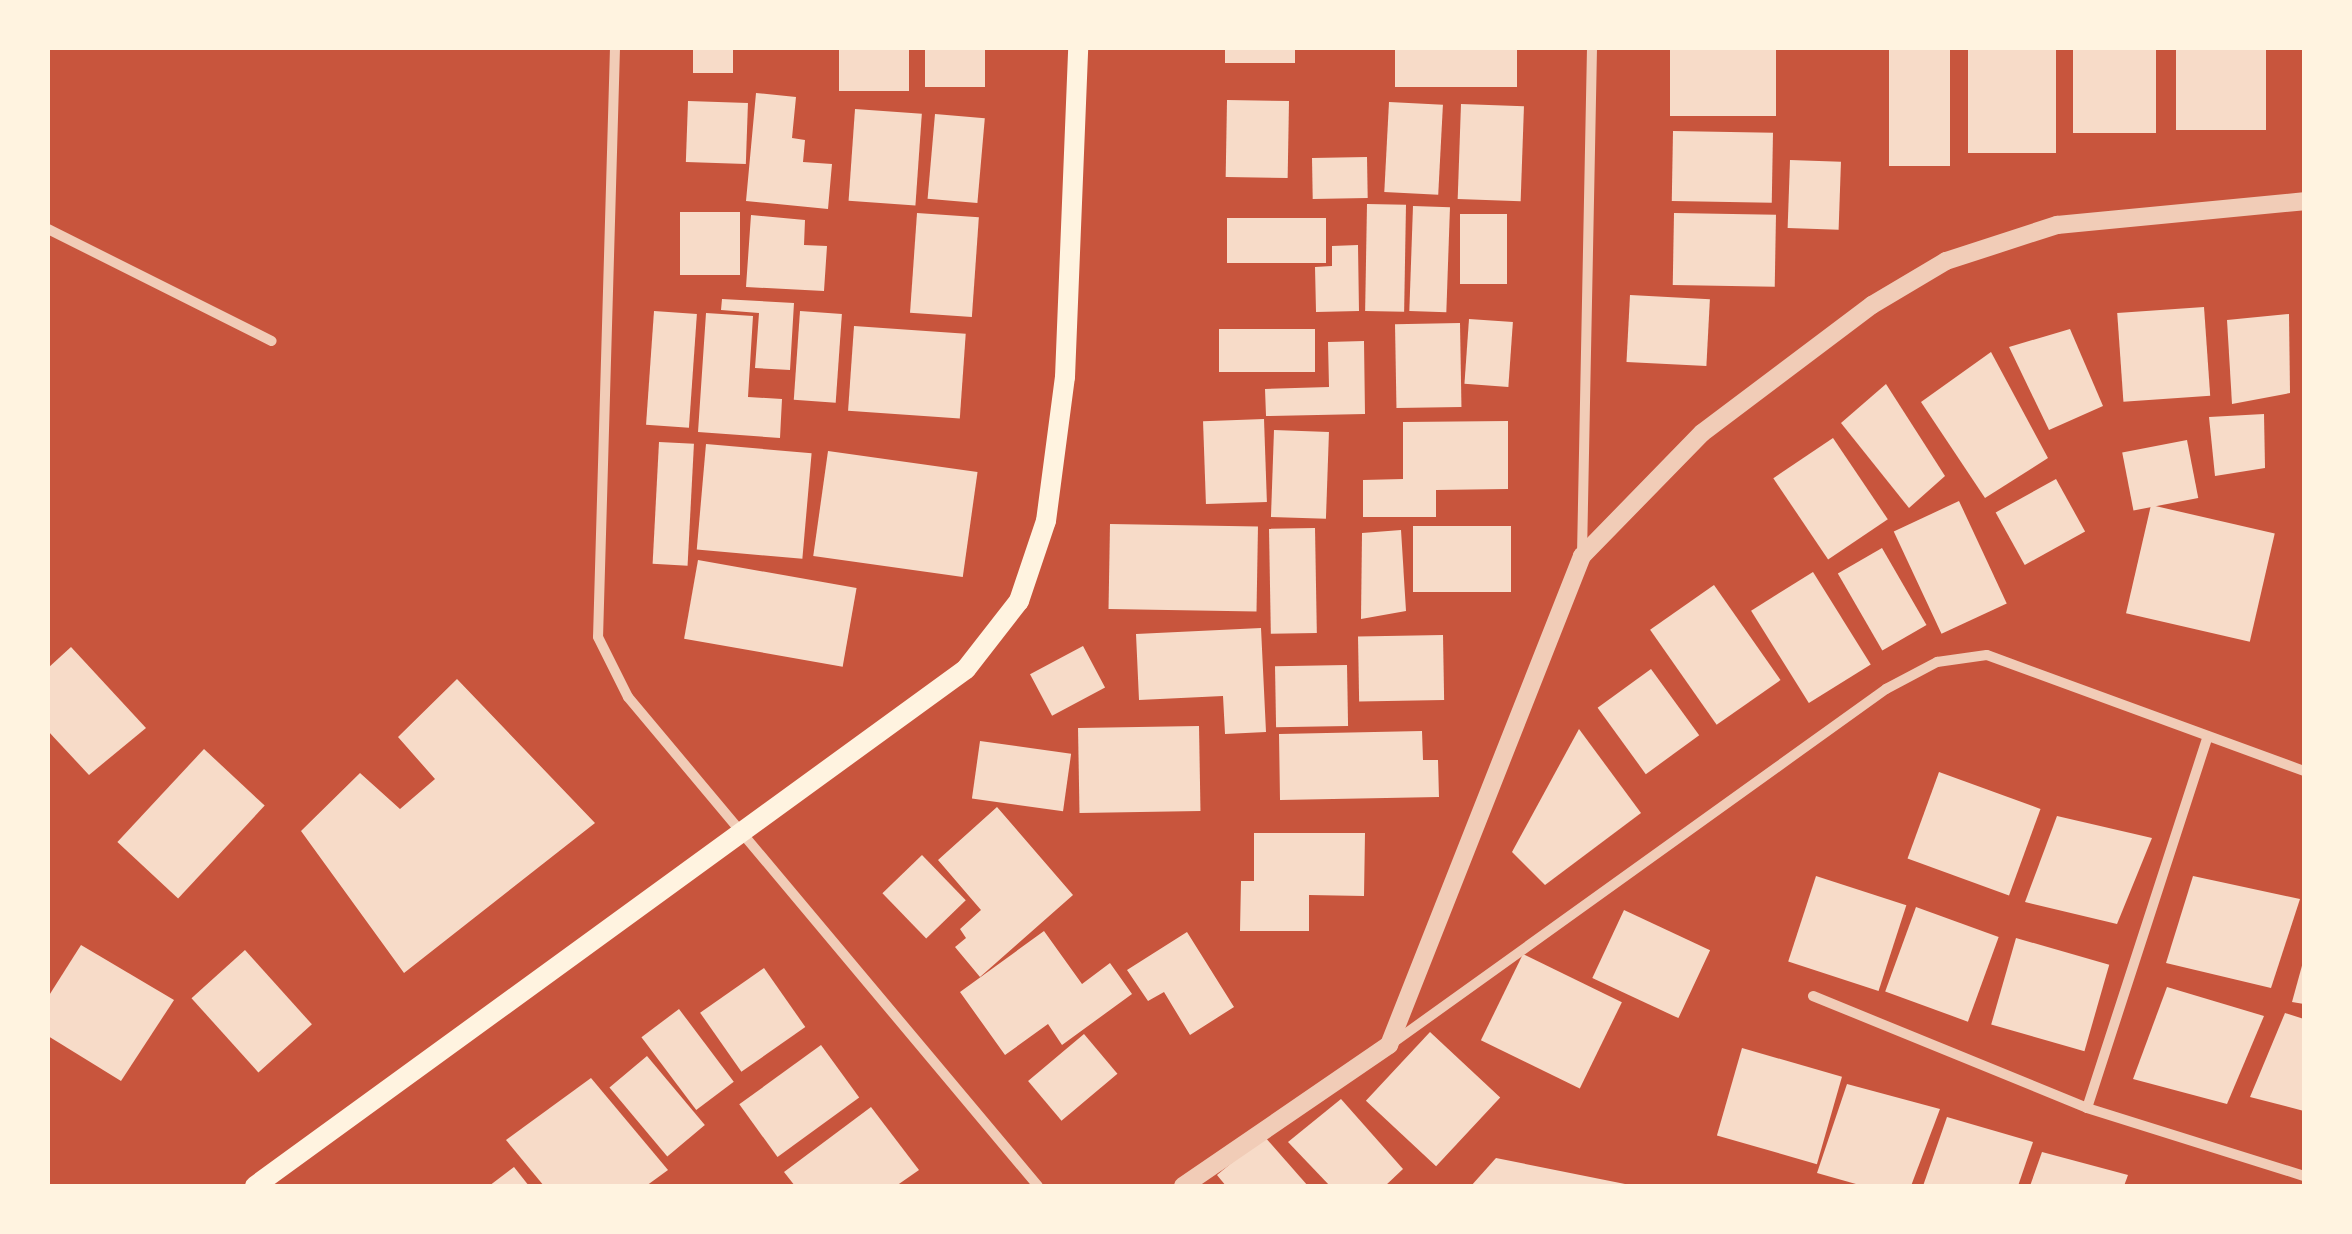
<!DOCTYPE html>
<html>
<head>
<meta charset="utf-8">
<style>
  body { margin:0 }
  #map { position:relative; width:2352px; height:1234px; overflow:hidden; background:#c8553d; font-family:Ubuntu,sans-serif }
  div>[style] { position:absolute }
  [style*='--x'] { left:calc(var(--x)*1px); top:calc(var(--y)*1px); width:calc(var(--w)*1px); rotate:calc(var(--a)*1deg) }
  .building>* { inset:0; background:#f7dbc8; transform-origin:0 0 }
  .minor>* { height:10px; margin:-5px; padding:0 5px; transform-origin:5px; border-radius:5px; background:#f1ccb7 }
  .tertiary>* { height:18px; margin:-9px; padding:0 9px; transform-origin:9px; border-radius:9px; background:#f1ccb7 }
  .secondary>* { height:20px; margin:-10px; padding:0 10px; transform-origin:10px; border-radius:10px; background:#fff3e0 }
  span { translate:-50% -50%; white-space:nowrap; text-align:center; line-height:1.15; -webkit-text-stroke:10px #fff3e0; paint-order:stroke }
  .frame { position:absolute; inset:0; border:50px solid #fff3e0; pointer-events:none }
</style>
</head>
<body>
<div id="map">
  <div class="building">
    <div style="left:693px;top:48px;width:40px;height:25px"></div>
    <div style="left:839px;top:48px;width:70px;height:43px"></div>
    <div style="left:925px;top:48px;width:60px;height:39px"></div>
    <div style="left:1225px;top:48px;width:70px;height:15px"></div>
    <div style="left:1395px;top:48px;width:122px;height:39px"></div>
    <div style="left:1670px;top:48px;width:106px;height:68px"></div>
    <div style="left:1889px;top:48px;width:61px;height:118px"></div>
    <div style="left:1968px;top:48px;width:88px;height:105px"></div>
    <div style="left:2073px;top:48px;width:83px;height:85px"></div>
    <div style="left:2176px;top:48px;width:90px;height:82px"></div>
    <div style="clip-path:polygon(756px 93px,796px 97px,792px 138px,805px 140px,803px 162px,832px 164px,828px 209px,746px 201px)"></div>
    <div style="left:688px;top:101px;width:60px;height:61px;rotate:2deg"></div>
    <div style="left:1289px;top:101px;width:77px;height:62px;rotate:91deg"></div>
    <div style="left:1389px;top:102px;width:54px;height:90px;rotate:3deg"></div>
    <div style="left:1461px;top:104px;width:63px;height:95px;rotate:2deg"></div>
    <div style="left:855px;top:109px;width:67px;height:92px;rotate:4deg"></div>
    <div style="left:935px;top:114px;width:50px;height:85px;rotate:5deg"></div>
    <div style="left:1673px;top:131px;width:100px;height:70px;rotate:1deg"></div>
    <div style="left:1367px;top:157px;width:41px;height:55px;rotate:89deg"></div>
    <div style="left:1790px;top:160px;width:51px;height:68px;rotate:2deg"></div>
    <div style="left:1367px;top:204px;width:39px;height:107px;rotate:1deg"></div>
    <div style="left:1413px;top:206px;width:37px;height:105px;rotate:2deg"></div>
    <div style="left:680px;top:212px;width:60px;height:63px"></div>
    <div style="left:917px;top:213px;width:62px;height:100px;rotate:4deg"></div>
    <div style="left:1674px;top:213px;width:102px;height:72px;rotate:1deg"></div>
    <div style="left:1507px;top:214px;width:70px;height:47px;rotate:90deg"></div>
    <div style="clip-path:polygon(751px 215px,805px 220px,804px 245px,827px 246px,824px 291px,746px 287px)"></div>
    <div style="left:1326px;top:218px;width:45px;height:99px;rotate:90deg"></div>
    <div style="clip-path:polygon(1358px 245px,1359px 311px,1316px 312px,1315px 267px,1332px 266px,1332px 246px)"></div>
    <div style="left:1630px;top:295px;width:80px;height:67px;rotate:3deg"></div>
    <div style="clip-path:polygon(722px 299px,794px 303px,790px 370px,755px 368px,759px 313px,721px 310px)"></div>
    <div style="left:2204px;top:307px;width:89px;height:87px;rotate:86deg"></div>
    <div style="left:654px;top:311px;width:43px;height:114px;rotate:4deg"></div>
    <div style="left:800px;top:311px;width:42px;height:89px;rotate:4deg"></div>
    <div style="clip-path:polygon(706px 313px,753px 316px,748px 397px,782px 399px,780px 438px,698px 432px)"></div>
    <div style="clip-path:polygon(2289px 314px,2290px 393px,2232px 404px,2227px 320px)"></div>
    <div style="left:1469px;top:319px;width:44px;height:65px;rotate:4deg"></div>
    <div style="left:1460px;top:323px;width:84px;height:65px;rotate:89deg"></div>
    <div style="left:854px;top:326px;width:112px;height:85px;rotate:4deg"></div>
    <div style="left:1315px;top:329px;width:43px;height:96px;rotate:90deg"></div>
    <div style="clip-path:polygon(2070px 329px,2103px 406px,2049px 430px,2009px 347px)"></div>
    <div style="clip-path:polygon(1364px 341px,1365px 414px,1266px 416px,1265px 389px,1329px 387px,1328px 342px)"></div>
    <div style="clip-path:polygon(1991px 352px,2048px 458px,1985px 498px,1921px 402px)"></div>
    <div style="clip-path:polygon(1886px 384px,1945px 476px,1909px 508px,1841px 423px)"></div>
    <div style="clip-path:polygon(2264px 414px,2265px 468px,2215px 476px,2209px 417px)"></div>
    <div style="left:1264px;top:419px;width:83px;height:61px;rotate:88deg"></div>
    <div style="clip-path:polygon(1508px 421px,1508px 489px,1436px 490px,1436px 517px,1363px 517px,1363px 480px,1403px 479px,1403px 422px)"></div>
    <div style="left:1274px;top:430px;width:55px;height:87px;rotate:2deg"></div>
    <div style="left:1833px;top:438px;width:98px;height:72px;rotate:56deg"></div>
    <div style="left:2187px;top:440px;width:59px;height:66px;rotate:79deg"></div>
    <div style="left:659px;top:442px;width:35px;height:122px;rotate:3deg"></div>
    <div style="left:706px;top:444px;width:106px;height:106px;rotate:5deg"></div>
    <div style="left:828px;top:451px;width:151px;height:106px;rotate:8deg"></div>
    <div style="left:2056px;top:479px;width:60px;height:69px;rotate:61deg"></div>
    <div style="left:1959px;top:501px;width:113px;height:72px;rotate:65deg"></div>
    <div style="left:2151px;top:505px;width:127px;height:111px;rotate:13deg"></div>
    <div style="left:1110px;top:524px;width:148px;height:85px;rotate:1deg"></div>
    <div style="left:1511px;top:526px;width:66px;height:98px;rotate:90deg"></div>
    <div style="left:1315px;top:528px;width:105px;height:46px;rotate:89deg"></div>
    <div style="clip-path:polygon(1401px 530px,1406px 611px,1361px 619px,1362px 533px)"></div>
    <div style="left:1882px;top:548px;width:89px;height:51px;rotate:60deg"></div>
    <div style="left:698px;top:560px;width:161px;height:80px;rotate:10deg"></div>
    <div style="left:1813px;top:572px;width:109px;height:73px;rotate:58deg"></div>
    <div style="left:1714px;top:585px;width:116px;height:78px;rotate:55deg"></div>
    <div style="clip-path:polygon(1261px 628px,1266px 732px,1225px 734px,1223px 696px,1139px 700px,1136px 634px)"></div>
    <div style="left:1443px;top:635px;width:65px;height:85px;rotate:89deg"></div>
    <div style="left:1083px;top:646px;width:47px;height:60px;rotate:62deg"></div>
    <div style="clip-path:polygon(71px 647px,146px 728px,89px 775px,48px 731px,48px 668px)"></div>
    <div style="left:1347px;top:665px;width:61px;height:72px;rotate:89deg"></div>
    <div style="left:1651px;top:669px;width:82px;height:66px;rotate:54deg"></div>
    <div style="clip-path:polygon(457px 679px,595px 823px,404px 973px,301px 831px,360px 773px,400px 809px,435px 779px,398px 737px)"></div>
    <div style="left:1199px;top:726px;width:85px;height:121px;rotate:89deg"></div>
    <div style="clip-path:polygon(1579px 729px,1641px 813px,1545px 885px,1512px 852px)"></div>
    <div style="clip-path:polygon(1422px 731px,1423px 760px,1438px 760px,1439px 797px,1280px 800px,1279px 734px)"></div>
    <div style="left:980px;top:741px;width:92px;height:58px;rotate:8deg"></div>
    <div style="left:204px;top:749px;width:83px;height:127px;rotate:43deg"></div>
    <div style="left:1939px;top:772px;width:108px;height:92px;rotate:20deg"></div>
    <div style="clip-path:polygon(997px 807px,1073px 895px,980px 977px,955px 947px,966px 938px,960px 929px,981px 910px,938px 860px)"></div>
    <div style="clip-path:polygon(2057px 816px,2152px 838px,2117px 924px,2025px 902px)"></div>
    <div style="clip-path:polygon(1254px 833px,1365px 833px,1364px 896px,1309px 895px,1309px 931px,1240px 931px,1241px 881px,1254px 881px)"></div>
    <div style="left:922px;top:855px;width:63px;height:55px;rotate:46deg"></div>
    <div style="left:1816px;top:876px;width:95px;height:90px;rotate:18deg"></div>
    <div style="clip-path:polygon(2193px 876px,2300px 899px,2271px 988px,2166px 963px)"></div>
    <div style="left:1916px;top:907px;width:88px;height:90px;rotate:20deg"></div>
    <div style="left:1624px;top:910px;width:95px;height:75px;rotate:25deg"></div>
    <div style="clip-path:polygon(1044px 931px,1082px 984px,1110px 963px,1132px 994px,1062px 1045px,1048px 1024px,1005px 1055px,960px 992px)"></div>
    <div style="clip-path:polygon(1187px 932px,1234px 1007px,1190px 1035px,1164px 992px,1148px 1001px,1127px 970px)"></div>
    <div style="left:2016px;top:938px;width:97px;height:90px;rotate:16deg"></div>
    <div style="clip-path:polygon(81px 945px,174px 1000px,121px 1081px,48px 1036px,48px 997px)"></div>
    <div style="left:245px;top:950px;width:100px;height:72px;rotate:48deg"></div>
    <div style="left:1523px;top:954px;width:110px;height:96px;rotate:26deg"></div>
    <div style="clip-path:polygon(2303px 962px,2304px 963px,2304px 1004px,2292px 1002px)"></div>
    <div style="left:764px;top:968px;width:72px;height:78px;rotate:55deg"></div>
    <div style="clip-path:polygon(2167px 987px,2264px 1016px,2227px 1104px,2133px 1079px)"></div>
    <div style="left:679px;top:1009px;width:91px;height:47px;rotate:53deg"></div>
    <div style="clip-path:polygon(2285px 1013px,2304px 1019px,2304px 1111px,2250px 1097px)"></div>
    <div style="left:1430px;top:1032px;width:96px;height:94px;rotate:43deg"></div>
    <div style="left:1084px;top:1034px;width:52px;height:73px;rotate:50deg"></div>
    <div style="left:821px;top:1045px;width:65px;height:101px;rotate:54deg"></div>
    <div style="left:1742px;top:1048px;width:104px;height:91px;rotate:16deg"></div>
    <div style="left:647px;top:1056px;width:90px;height:49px;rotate:50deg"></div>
    <div style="clip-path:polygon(591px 1078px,668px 1170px,646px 1186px,544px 1186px,506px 1140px)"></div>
    <div style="clip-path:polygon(1847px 1084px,1940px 1109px,1911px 1186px,1863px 1186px,1817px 1173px)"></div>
    <div style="clip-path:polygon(1341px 1099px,1403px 1169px,1385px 1186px,1330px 1186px,1288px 1142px)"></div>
    <div style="clip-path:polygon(871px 1107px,919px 1170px,896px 1186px,795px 1186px,784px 1172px)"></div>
    <div style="clip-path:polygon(1947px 1117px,2033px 1142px,2018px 1186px,1923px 1186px)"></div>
    <div style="clip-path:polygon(1264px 1136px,1308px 1186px,1226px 1186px,1217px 1175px)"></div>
    <div style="clip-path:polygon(2042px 1152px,2128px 1175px,2124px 1186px,2030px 1186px)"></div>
    <div style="clip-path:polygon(1496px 1158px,1630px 1185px,1629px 1186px,1471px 1186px)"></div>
    <div style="clip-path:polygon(514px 1167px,529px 1186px,489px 1186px)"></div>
  </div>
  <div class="minor">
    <div style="--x:615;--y:48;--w:589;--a:91.65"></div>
    <div style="--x:598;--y:637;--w:67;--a:63.4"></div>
    <div style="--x:628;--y:697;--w:638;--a:50.02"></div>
    <div style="--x:48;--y:229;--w:250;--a:26.6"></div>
    <div style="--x:1582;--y:555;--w:507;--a:-88.87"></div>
    <div style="--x:1813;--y:996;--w:296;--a:22.2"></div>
    <div style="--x:2087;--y:1108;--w:227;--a:17.4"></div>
    <div style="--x:1394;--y:1042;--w:606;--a:-35.66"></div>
    <div style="--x:1886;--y:689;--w:58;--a:-27.9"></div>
    <div style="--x:1937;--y:662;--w:50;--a:-8"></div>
    <div style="--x:1987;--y:655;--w:338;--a:20.1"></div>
    <div style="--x:2087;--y:1108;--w:391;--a:-72"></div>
  </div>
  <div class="tertiary">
    <div style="--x:1183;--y:1186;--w:250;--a:-34.4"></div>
    <div style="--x:1389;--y:1045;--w:526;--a:-68.46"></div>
    <div style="--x:1582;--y:556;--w:172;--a:-45.7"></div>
    <div style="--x:1702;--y:433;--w:213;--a:-37"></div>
    <div style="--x:1872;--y:305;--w:86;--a:-30.7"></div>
    <div style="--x:1946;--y:261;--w:117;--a:-18"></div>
    <div style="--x:2057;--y:225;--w:248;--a:-5.5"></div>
  </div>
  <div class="secondary">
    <div style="--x:255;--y:1186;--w:879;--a:-36.02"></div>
    <div style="--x:966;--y:669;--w:86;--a:-52.1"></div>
    <div style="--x:1019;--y:601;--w:84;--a:-71.4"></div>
    <div style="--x:1046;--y:521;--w:145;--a:-82.5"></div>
    <div style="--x:1065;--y:377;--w:329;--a:-87.7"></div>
  </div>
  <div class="frame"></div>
</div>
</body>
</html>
